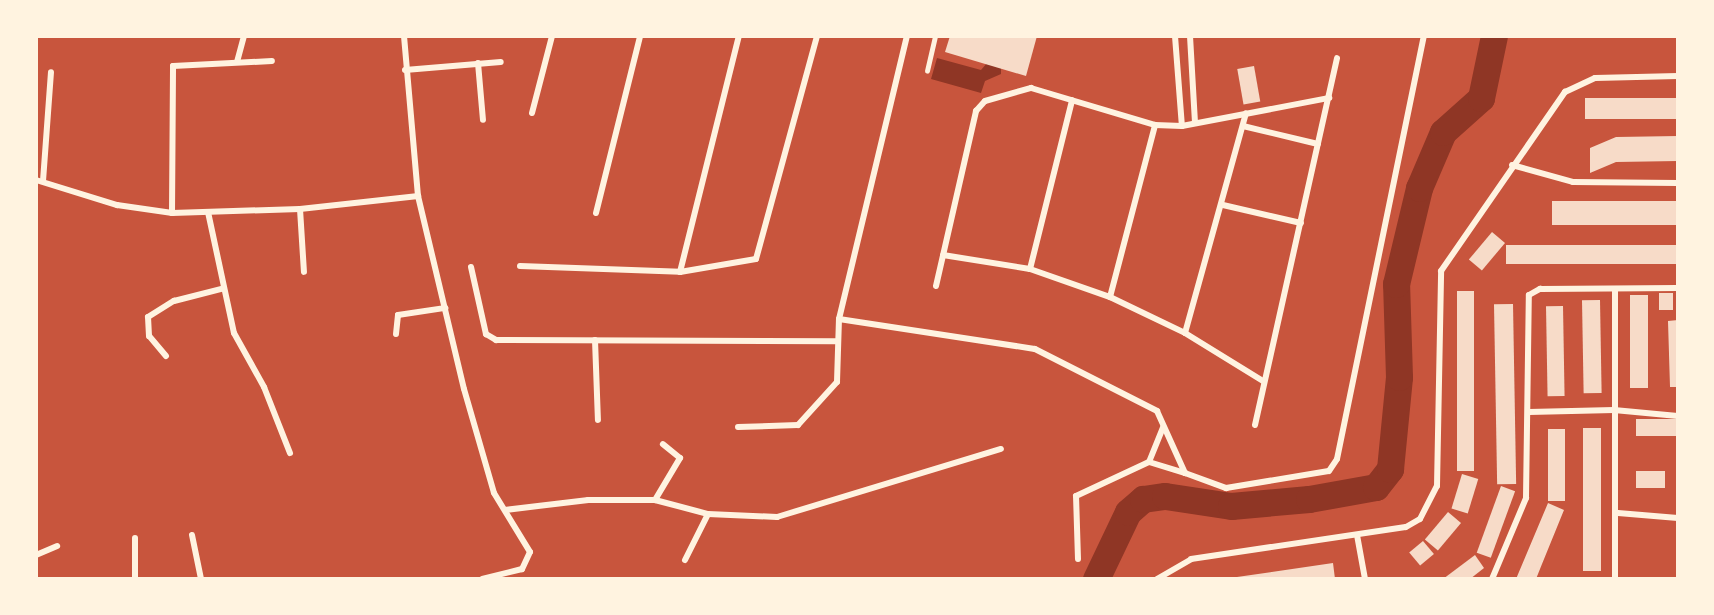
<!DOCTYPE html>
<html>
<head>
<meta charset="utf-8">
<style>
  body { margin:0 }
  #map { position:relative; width:1714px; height:615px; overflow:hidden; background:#c8553d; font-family:"Archivo Narrow",sans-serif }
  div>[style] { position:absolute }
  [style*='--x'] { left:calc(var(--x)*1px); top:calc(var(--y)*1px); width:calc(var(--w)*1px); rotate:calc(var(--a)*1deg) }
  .water>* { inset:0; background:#8f3625 }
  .river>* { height:27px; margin:-13.5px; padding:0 13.5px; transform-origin:13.5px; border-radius:13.5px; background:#8f3625 }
  .building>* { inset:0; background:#f7dbc8; transform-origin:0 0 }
  .service>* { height:4.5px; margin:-2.25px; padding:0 2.25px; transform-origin:2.25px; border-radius:2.25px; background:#fff3e0 }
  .minor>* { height:6px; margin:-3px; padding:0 3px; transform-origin:3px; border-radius:3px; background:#fff3e0 }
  span { translate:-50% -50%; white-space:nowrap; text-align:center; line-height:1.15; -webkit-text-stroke:4.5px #fff3e0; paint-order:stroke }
  .frame { position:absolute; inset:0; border:38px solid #fff3e0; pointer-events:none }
</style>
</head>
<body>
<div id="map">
  <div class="water">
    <div style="clip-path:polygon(937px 58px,981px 70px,987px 63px,1001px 68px,1001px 74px,985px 81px,981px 93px,931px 79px)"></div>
  </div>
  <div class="river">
    <div style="--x:1096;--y:579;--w:74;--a:-64.5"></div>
    <div style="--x:1128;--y:512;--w:20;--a:-41"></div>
    <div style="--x:1143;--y:499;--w:22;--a:-8"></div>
    <div style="--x:1165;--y:496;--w:67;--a:8.6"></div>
    <div style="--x:1231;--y:506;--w:78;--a:-5.1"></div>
    <div style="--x:1309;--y:499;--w:68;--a:-10.2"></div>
    <div style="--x:1376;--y:487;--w:23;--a:-52"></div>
    <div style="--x:1390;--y:469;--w:92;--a:-84.4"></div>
    <div style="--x:1399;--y:377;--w:93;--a:-91.8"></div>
    <div style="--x:1396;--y:284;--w:99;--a:-76.5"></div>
    <div style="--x:1419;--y:188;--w:61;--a:-66.8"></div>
    <div style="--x:1443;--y:132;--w:51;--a:-41.8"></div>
    <div style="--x:1481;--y:98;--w:63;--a:-78.2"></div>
  </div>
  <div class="building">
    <div style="clip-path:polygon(950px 36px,1037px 36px,1026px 76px,945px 52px)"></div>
    <div style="left:1254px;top:66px;width:36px;height:17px;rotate:80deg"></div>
    <div style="left:1678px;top:98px;width:21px;height:93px;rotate:90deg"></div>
    <div style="clip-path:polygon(1678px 136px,1678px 161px,1616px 162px,1590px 173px,1590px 148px,1616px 137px)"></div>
    <div style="left:1678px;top:201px;width:24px;height:126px;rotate:90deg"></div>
    <div style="left:1492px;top:232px;width:17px;height:36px;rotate:40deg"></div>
    <div style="left:1678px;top:245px;width:19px;height:172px;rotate:90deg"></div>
    <div style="left:1457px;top:291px;width:17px;height:180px"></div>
    <div style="left:1659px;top:293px;width:14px;height:17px"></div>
    <div style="left:1630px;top:295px;width:18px;height:93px"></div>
    <div style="left:1600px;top:300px;width:93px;height:18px;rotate:89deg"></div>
    <div style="left:1513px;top:304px;width:180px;height:19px;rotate:89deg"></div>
    <div style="left:1563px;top:306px;width:90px;height:17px;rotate:89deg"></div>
    <div style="clip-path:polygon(1678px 320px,1678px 387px,1670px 387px,1668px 321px)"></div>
    <div style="left:1678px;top:419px;width:17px;height:42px;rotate:90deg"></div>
    <div style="left:1583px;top:428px;width:18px;height:143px"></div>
    <div style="left:1548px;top:429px;width:17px;height:72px"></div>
    <div style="left:1636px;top:471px;width:29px;height:17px"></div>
    <div style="left:1462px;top:474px;width:17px;height:36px;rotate:17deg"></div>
    <div style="left:1501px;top:486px;width:15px;height:71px;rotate:20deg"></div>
    <div style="clip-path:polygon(1548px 503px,1564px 510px,1542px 564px,1536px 579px,1516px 579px)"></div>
    <div style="left:1448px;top:512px;width:17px;height:36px;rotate:40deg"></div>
    <div style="left:1423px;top:541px;width:17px;height:18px;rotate:50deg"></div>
    <div style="clip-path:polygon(1475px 555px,1484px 568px,1470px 579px,1443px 579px)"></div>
    <div style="clip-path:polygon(1333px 563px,1335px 579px,1231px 579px,1230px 578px)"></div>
  </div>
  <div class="service">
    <div style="--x:927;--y:71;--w:36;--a:-77"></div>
  </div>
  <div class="minor">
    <div style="--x:404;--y:36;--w:161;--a:85"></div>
    <div style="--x:418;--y:196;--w:198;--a:76.6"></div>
    <div style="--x:464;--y:389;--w:108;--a:73.9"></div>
    <div style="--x:494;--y:493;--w:69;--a:58.6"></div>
    <div style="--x:530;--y:552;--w:19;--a:115"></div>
    <div style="--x:522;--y:569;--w:41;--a:166"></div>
    <div style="--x:1175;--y:36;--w:90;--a:85.6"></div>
    <div style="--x:1190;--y:36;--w:87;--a:86.7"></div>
    <div style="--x:237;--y:62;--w:27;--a:-75"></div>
    <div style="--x:478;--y:63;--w:57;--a:85"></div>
    <div style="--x:405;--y:70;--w:96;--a:-4.8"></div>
    <div style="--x:532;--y:113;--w:80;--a:-75.4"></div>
    <div style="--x:1243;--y:126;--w:77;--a:13.5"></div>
    <div style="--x:1512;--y:165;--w:63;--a:15.6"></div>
    <div style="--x:1573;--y:182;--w:105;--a:0.5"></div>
    <div style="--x:36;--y:180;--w:85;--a:17.2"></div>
    <div style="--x:117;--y:205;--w:56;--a:8.3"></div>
    <div style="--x:172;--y:213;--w:128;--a:-1.8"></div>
    <div style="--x:300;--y:209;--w:119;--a:-6.3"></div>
    <div style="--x:43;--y:181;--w:109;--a:-85.8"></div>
    <div style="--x:1223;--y:205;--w:80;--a:13"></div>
    <div style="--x:300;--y:209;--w:63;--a:86.4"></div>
    <div style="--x:208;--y:212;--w:124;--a:77.9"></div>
    <div style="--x:234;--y:333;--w:62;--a:60.9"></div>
    <div style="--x:264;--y:387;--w:71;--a:68.5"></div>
    <div style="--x:172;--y:213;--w:147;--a:-89.6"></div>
    <div style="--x:173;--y:66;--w:99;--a:-2.9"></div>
    <div style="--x:596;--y:213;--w:182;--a:-76"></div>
    <div style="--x:943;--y:255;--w:88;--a:9.1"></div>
    <div style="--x:1030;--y:269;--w:85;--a:19.3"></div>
    <div style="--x:1110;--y:297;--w:178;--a:-75.3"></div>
    <div style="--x:520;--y:266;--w:160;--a:2.1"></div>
    <div style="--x:680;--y:272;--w:77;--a:-9.7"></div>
    <div style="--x:756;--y:259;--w:231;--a:-74.7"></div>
    <div style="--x:471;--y:267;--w:69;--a:77.4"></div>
    <div style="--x:486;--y:334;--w:12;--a:31"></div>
    <div style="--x:496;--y:340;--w:342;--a:0.2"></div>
    <div style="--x:1030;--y:269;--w:174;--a:-76"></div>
    <div style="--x:680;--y:272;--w:243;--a:-76"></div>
    <div style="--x:936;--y:286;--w:180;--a:-77.1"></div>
    <div style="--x:976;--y:111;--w:13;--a:-48"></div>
    <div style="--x:985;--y:101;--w:48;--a:-15.8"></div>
    <div style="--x:1031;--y:88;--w:129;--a:16.6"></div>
    <div style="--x:1155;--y:125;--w:27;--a:2"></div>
    <div style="--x:1182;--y:126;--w:150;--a:-10.8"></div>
    <div style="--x:1615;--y:290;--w:287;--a:90"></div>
    <div style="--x:1110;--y:297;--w:83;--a:25.6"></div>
    <div style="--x:1185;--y:333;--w:92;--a:31.6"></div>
    <div style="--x:839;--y:319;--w:198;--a:8.7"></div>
    <div style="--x:1035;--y:349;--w:137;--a:26.9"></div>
    <div style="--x:1157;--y:411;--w:68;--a:65.7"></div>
    <div style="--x:1185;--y:473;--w:44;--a:20.1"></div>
    <div style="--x:1226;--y:488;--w:104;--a:-9.4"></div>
    <div style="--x:1329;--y:471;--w:14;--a:-56"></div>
    <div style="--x:1337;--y:459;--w:432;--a:-78.4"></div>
    <div style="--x:1185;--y:333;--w:228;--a:-74.5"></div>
    <div style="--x:396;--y:334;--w:19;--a:-84"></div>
    <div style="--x:398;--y:315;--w:48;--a:-8.5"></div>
    <div style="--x:595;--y:340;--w:80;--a:87.9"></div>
    <div style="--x:166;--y:356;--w:26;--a:-130"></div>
    <div style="--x:149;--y:336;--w:19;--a:-93"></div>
    <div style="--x:148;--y:317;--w:31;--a:-32"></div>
    <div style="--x:174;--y:301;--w:49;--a:-14.3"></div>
    <div style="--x:1529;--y:412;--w:85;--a:-1.3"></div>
    <div style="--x:1614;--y:410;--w:64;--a:5.4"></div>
    <div style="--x:1255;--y:425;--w:376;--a:-77.4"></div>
    <div style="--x:738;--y:427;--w:60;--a:-1.9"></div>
    <div style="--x:798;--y:425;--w:58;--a:-47.8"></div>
    <div style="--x:837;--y:382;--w:63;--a:-88.2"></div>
    <div style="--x:839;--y:319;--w:291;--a:-76.5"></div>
    <div style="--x:1149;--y:462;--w:38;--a:17"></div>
    <div style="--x:655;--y:500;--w:49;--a:-59.2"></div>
    <div style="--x:680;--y:458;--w:22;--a:-141"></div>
    <div style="--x:505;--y:510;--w:84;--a:-6.9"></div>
    <div style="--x:588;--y:500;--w:67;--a:0"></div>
    <div style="--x:655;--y:500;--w:55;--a:14.8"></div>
    <div style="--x:708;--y:514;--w:69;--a:2.5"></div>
    <div style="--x:777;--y:517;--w:234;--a:-16.9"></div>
    <div style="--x:1618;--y:513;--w:60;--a:4.8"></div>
    <div style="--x:192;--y:535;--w:45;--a:78.4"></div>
    <div style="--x:1357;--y:535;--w:45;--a:79.7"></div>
    <div style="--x:36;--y:555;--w:23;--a:-23"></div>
    <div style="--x:1078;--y:559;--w:63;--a:-91.8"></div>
    <div style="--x:1076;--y:496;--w:81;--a:-25"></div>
    <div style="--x:1149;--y:462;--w:38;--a:-68"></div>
    <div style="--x:685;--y:560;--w:51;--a:-63.4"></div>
    <div style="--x:135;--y:579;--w:41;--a:-90"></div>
    <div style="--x:1157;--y:579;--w:39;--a:-30"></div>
    <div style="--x:1191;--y:559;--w:217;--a:-8.5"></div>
    <div style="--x:1406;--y:527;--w:16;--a:-30"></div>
    <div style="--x:1420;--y:519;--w:37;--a:-63"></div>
    <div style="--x:1437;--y:486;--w:215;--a:-88.9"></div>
    <div style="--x:1441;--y:271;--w:218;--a:-55.3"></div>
    <div style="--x:1565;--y:92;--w:33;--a:-25"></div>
    <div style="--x:1595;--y:78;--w:83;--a:-1.4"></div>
    <div style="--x:1492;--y:579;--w:88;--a:-67.2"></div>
    <div style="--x:1526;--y:498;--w:203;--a:-89.2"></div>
    <div style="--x:1529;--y:295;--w:13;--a:-29"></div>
    <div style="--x:1540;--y:289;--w:138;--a:-0.4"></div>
  </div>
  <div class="frame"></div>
</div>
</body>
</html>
